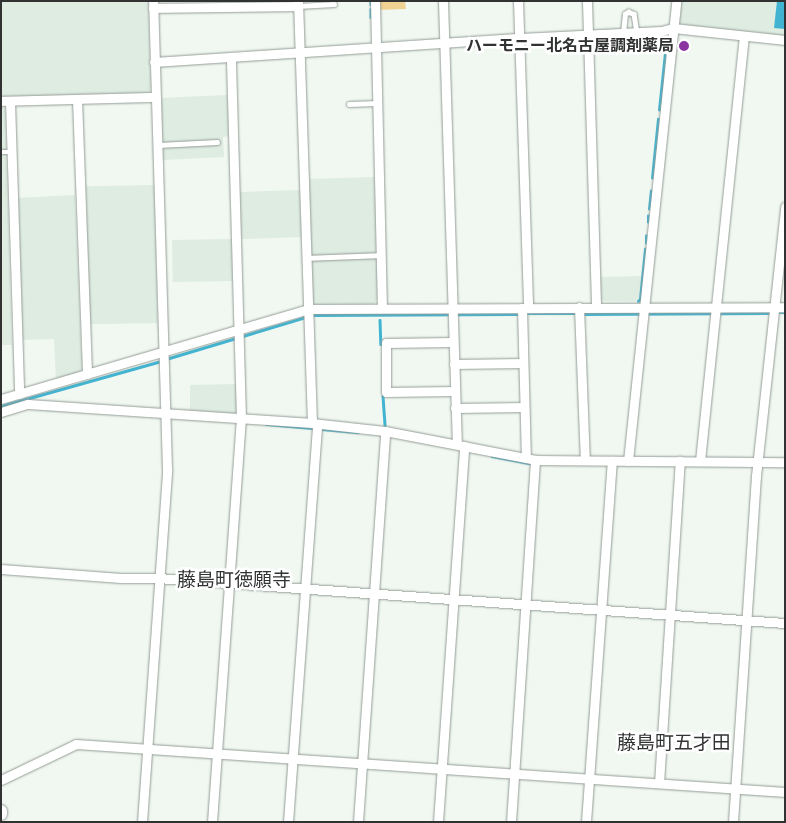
<!DOCTYPE html>
<html>
<head>
<meta charset="utf-8">
<style>
  body { margin:0 }
  #map { position:relative; width:786px; height:823px; overflow:hidden; background:#f0f8f1; font-family:"Fira Sans Condensed","Noto Sans JP",sans-serif }
  div>[style] { position:absolute }
  [style*='--x'] { left:calc(var(--x)*1px); top:calc(var(--y)*1px); width:calc(var(--w)*1px); rotate:calc(var(--a)*1deg) }
  .built>* { inset:0; background:#deece1; transform-origin:0 0 }
  .green>* { inset:0; background:#f0d392 }
  .water>* { inset:0; background:#42b4d1 }
  .stream>* { height:2.5px; margin:-1.25px; padding:0 1.25px; transform-origin:1.25px; border-radius:1.25px; background:#42b4d1 }
  .roads { filter:drop-shadow(0 0 1px #949c96) drop-shadow(0 0 1px #949c96) }
  .lane>* { height:4.5px; margin:-2.25px; padding:0 2.25px; transform-origin:2.25px; border-radius:2.25px; background:#fff }
  .street>* { height:9px; margin:-4.5px; padding:0 4.5px; transform-origin:4.5px; border-radius:4.5px; background:#fff }
  .secondary>* { height:12px; margin:-6px; padding:0 6px; transform-origin:6px; border-radius:6px; background:#fff }
  .dots>* { width:14px; height:14px; translate:-50% -50%; box-sizing:border-box; border:2px solid #fff; border-radius:50% }
  span { translate:-50% -50%; white-space:nowrap; text-align:center; line-height:1.15; -webkit-text-stroke:5px #fff; paint-order:stroke }
  .poi-label { font-size:16px; color:#303331; font-weight:700 }
  .right { translate:-100% -50%; text-align:right }
  .quarter-label { font-size:19px; color:#303331 }
  .frame { position:absolute; inset:0; border:2px solid #303331; pointer-events:none }
</style>
</head>
<body>
<div id="map">
  <div class="built">
    <div style="clip-path:polygon(1px 1px,148px 1px,151px 90px,148px 94px,1px 98px)"></div>
    <div style="clip-path:polygon(678px 1px,785px 1px,785px 36px,679px 24px,676px 21px)"></div>
    <div style="clip-path:polygon(227px 95px,229px 136px,223px 137px,224px 157px,163px 160px,160px 98px)"></div>
    <div style="clip-path:polygon(1px 105px,5px 109px,12px 345px,1px 345px)"></div>
    <div style="clip-path:polygon(375px 177px,379px 296px,374px 304px,315px 305px,311px 301px,308px 179px)"></div>
    <div style="left:155px;top:185px;width:138px;height:69px;rotate:89deg"></div>
    <div style="left:300px;top:190px;width:47px;height:60px;rotate:88deg"></div>
    <div style="clip-path:polygon(75px 195px,82px 369px,80px 372px,56px 379px,54px 339px,20px 340px,15px 198px)"></div>
    <div style="left:232px;top:239px;width:42px;height:60px;rotate:89deg"></div>
    <div style="clip-path:polygon(642px 276px,639px 298px,636px 301px,603px 301px,600px 299px,600px 277px)"></div>
    <div style="clip-path:polygon(237px 384px,238px 413px,234px 415px,190px 412px,190px 385px)"></div>
  </div>
  <div class="green">
    <div style="clip-path:polygon(377px 1px,405px 1px,406px 9px,378px 10px)"></div>
  </div>
  <div class="water">
    <div style="clip-path:polygon(777px 1px,785px 1px,785px 29px,774px 28px)"></div>
  </div>
  <div class="stream">
    <div style="--x:371;--y:1;--w:3;--a:90"></div>
    <div style="--x:371;--y:9;--w:8;--a:90"></div>
    <div style="--x:659;--y:110;--w:67;--a:-84"></div>
    <div style="--x:652;--y:178;--w:59;--a:-84.2"></div>
    <div style="--x:649;--y:209;--w:18;--a:-84"></div>
    <div style="--x:648;--y:222;--w:6;--a:-90"></div>
    <div style="--x:646;--y:243;--w:7;--a:-90"></div>
    <div style="--x:638;--y:301;--w:3;--a:-45"></div>
    <div style="--x:640;--y:299;--w:50;--a:-84.3"></div>
    <div style="--x:777;--y:313;--w:8;--a:0"></div>
    <div style="--x:524;--y:314;--w:52;--a:0"></div>
    <div style="--x:582;--y:314;--w:189;--a:-0.3"></div>
    <div style="--x:380;--y:320;--w:24;--a:88"></div>
    <div style="--x:166;--y:359;--w:153;--a:-16.7"></div>
    <div style="--x:313;--y:315;--w:206;--a:-0.3"></div>
    <div style="--x:383;--y:396;--w:31;--a:86"></div>
    <div style="--x:1;--y:406;--w:166;--a:-15.7"></div>
    <div style="--x:266;--y:424;--w:46;--a:5"></div>
    <div style="--x:322;--y:429;--w:36;--a:5"></div>
    <div style="--x:492;--y:456;--w:38;--a:11"></div>
  </div>
  <div class="roads">
    <div class="lane">
      <div style="--x:298;--y:6;--w:36;--a:-3"></div>
      <div style="--x:623;--y:33;--w:19;--a:-84"></div>
      <div style="--x:625;--y:14;--w:4;--a:-34"></div>
      <div style="--x:628;--y:12;--w:6;--a:18"></div>
      <div style="--x:634;--y:14;--w:18;--a:81"></div>
      <div style="--x:349;--y:104;--w:28;--a:-2"></div>
      <div style="--x:158;--y:145;--w:59;--a:-2.9"></div>
      <div style="--x:1;--y:152;--w:10;--a:0"></div>
      <div style="--x:306;--y:258;--w:75;--a:-2.3"></div>
    </div>
    <div class="street">
      <div style="--x:298;--y:1;--w:422;--a:88.1"></div>
      <div style="--x:375;--y:1;--w:307;--a:88.7"></div>
      <div style="--x:443;--y:1;--w:443;--a:88.2"></div>
      <div style="--x:518;--y:1;--w:307;--a:88.1"></div>
      <div style="--x:587;--y:1;--w:306;--a:88.3"></div>
      <div style="--x:153;--y:8;--w:145;--a:-0.8"></div>
      <div style="--x:154;--y:62;--w:367;--a:-3.8"></div>
      <div style="--x:520;--y:38;--w:141;--a:-2.8"></div>
      <div style="--x:661;--y:31;--w:12;--a:-14"></div>
      <div style="--x:673;--y:28;--w:113;--a:6.1"></div>
      <div style="--x:77;--y:99;--w:275;--a:87.9"></div>
      <div style="--x:1;--y:101;--w:154;--a:-1.5"></div>
      <div style="--x:10;--y:101;--w:293;--a:88.2"></div>
      <div style="--x:579;--y:307;--w:153;--a:87.8"></div>
      <div style="--x:522;--y:308;--w:150;--a:88.5"></div>
      <div style="--x:453;--y:342;--w:67;--a:179.1"></div>
      <div style="--x:386;--y:343;--w:49;--a:90"></div>
      <div style="--x:386;--y:392;--w:69;--a:-0.8"></div>
      <div style="--x:454;--y:364;--w:69;--a:-0.8"></div>
      <div style="--x:1;--y:399;--w:320;--a:-16.3"></div>
      <div style="--x:308;--y:309;--w:477;--a:-0.2"></div>
      <div style="--x:455;--y:408;--w:69;--a:-0.8"></div>
      <div style="--x:1;--y:412;--w:28;--a:-17"></div>
      <div style="--x:28;--y:404;--w:285;--a:3.8"></div>
      <div style="--x:312;--y:423;--w:73;--a:6.3"></div>
      <div style="--x:385;--y:431;--w:153;--a:10.9"></div>
      <div style="--x:535;--y:460;--w:250;--a:0.5"></div>
      <div style="--x:628;--y:461;--w:462;--a:-84"></div>
      <div style="--x:700;--y:461;--w:427;--a:-84.1"></div>
      <div style="--x:1;--y:569;--w:120;--a:4.3"></div>
      <div style="--x:121;--y:578;--w:37;--a:0"></div>
      <div style="--x:158;--y:578;--w:629;--a:4.11"></div>
      <div style="--x:1;--y:780;--w:83;--a:-25.6"></div>
      <div style="--x:76;--y:744;--w:711;--a:3.87"></div>
      <div style="--x:659;--y:783;--w:323;--a:-86.3"></div>
      <div style="--x:142;--y:822;--w:354;--a:-85.9"></div>
      <div style="--x:167;--y:469;--w:468;--a:-91.7"></div>
      <div style="--x:212;--y:822;--w:404;--a:-85.9"></div>
      <div style="--x:241;--y:419;--w:362;--a:-91.6"></div>
      <div style="--x:288;--y:822;--w:399;--a:-85.8"></div>
      <div style="--x:358;--y:822;--w:392;--a:-86"></div>
      <div style="--x:438;--y:822;--w:377;--a:-86"></div>
      <div style="--x:511;--y:822;--w:363;--a:-86.2"></div>
      <div style="--x:586;--y:822;--w:362;--a:-85.9"></div>
      <div style="--x:733;--y:822;--w:347;--a:-86.2"></div>
      <div style="--x:756;--y:476;--w:271;--a:-83.8"></div>
    </div>
    <div class="secondary">
      <div style="--x:1;--y:811;--w:3;--a:90"></div>
    </div>
  </div>
  <div class="dots">
    <div style="left:684px;top:46px;background:#8a34a2"></div>
  </div>
  <div class="poi-label">
    <span class="right" style="left:674px;top:46px">ハーモニー北名古屋調剤薬局</span>
  </div>
  <div class="quarter-label">
    <span style="left:234px;top:580px">藤島町徳願寺</span>
    <span style="left:674px;top:743px">藤島町五才田</span>
  </div>
  <div class="frame"></div>
</div>
</body>
</html>
